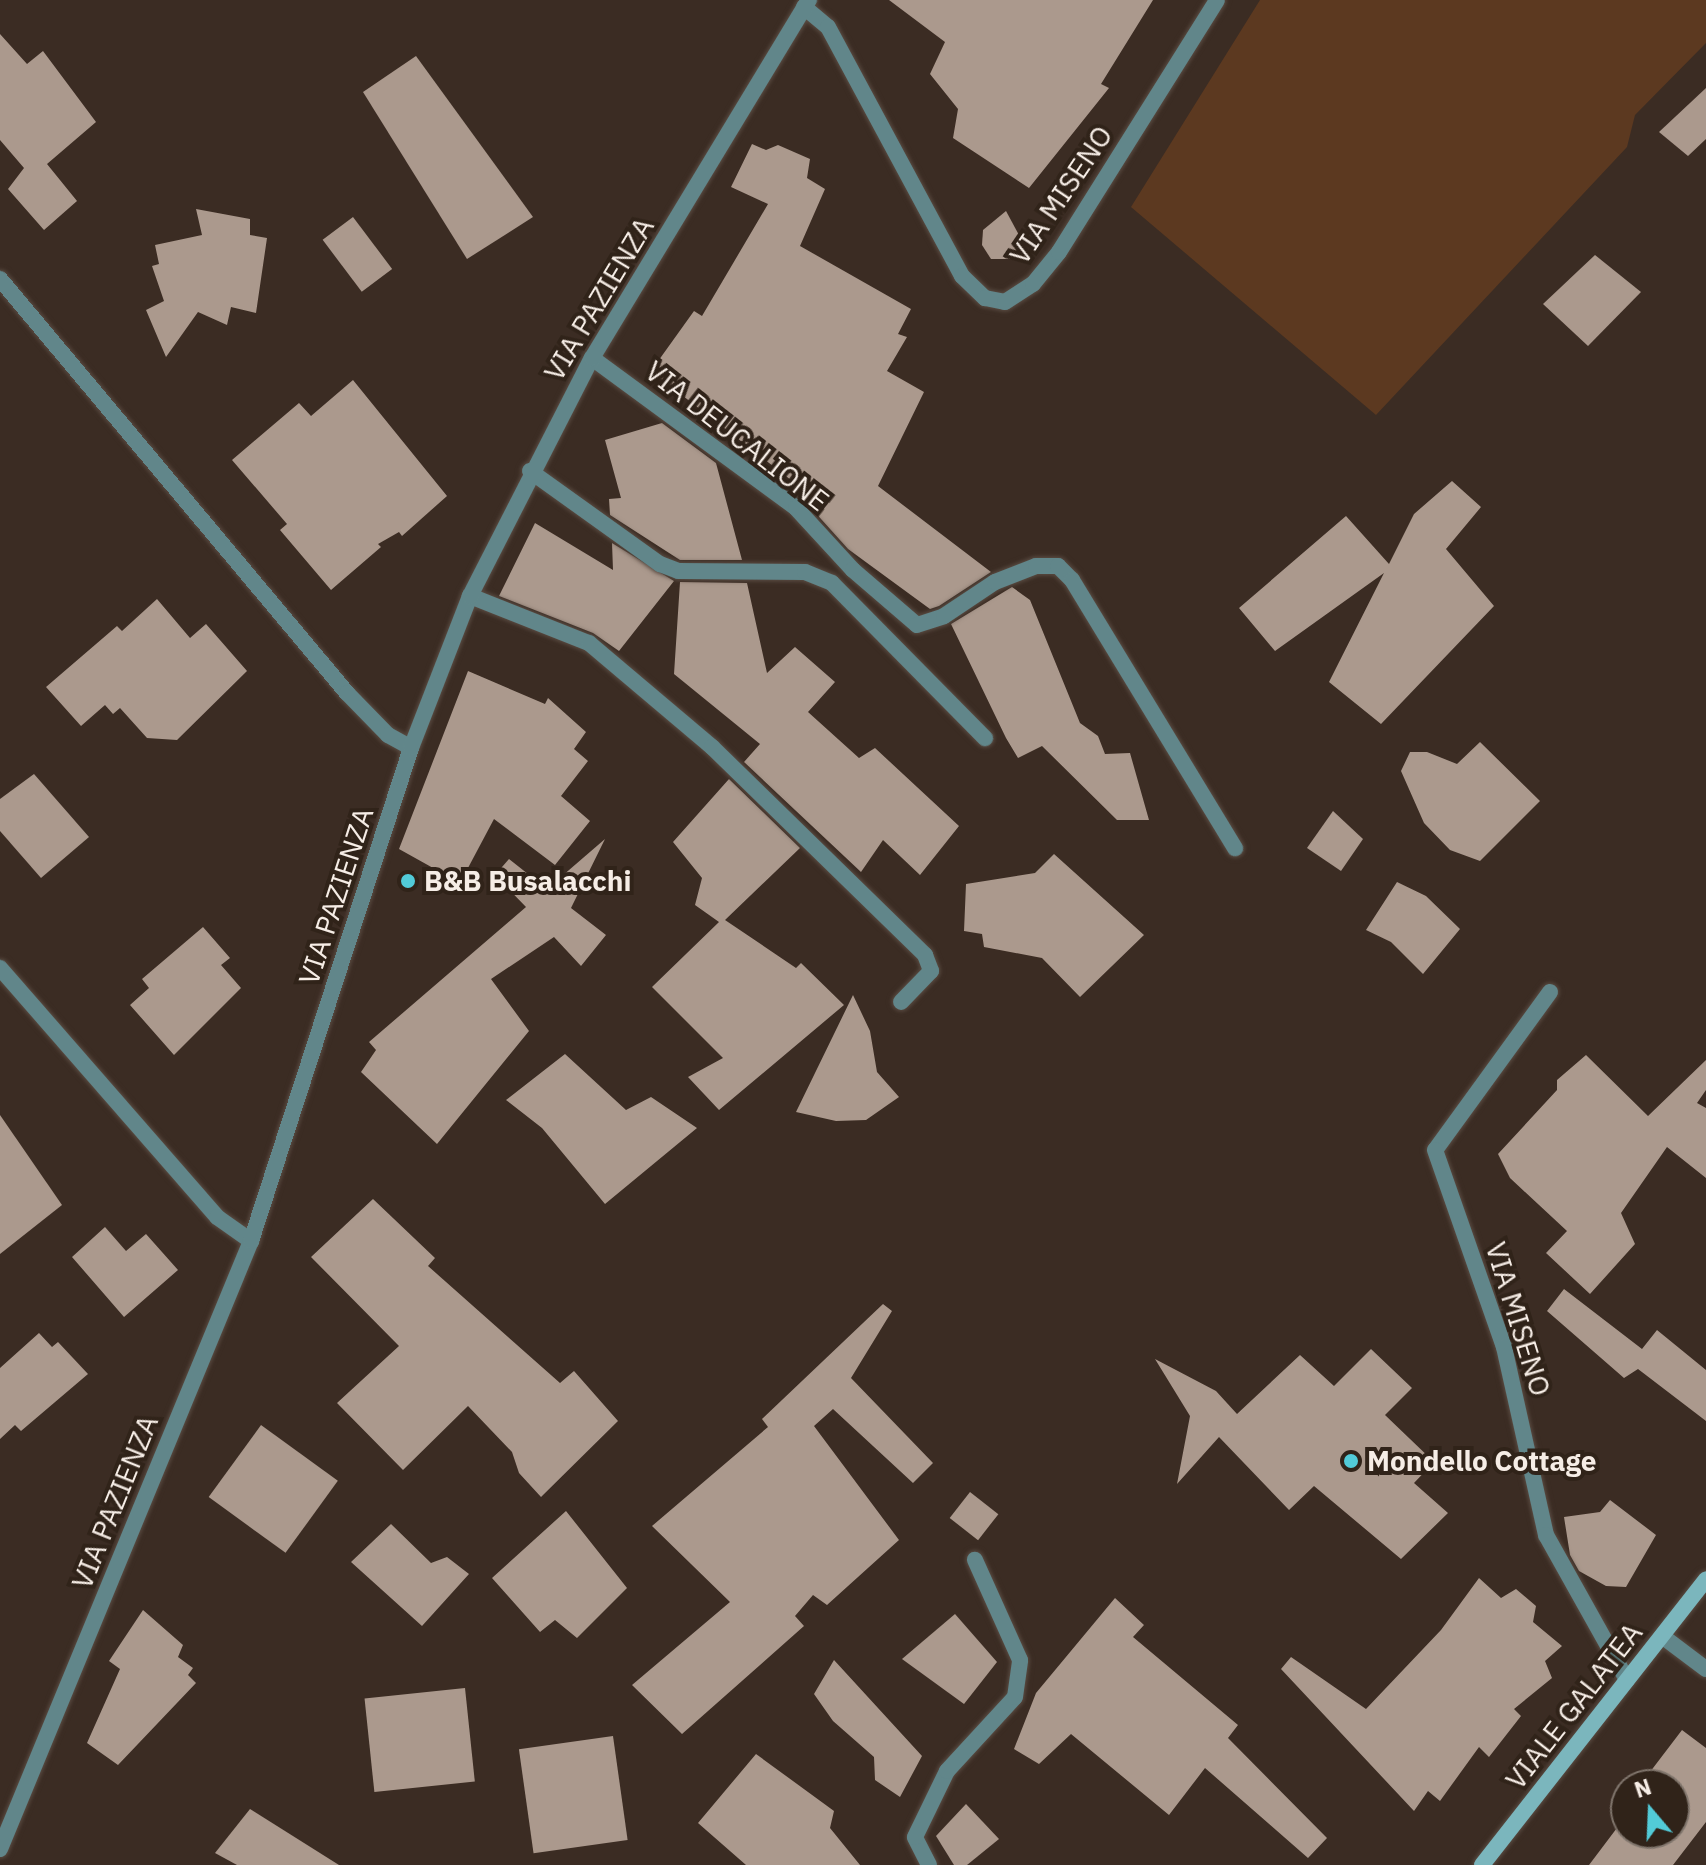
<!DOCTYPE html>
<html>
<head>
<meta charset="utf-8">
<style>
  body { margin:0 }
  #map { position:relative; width:1706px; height:1865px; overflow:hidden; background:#3b2c23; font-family:"IBM Plex Sans",sans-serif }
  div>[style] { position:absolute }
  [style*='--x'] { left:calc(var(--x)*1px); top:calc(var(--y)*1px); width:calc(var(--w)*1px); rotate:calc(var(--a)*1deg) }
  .green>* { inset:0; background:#5c3920 }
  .building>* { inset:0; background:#ab998d; transform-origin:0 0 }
  .roads { filter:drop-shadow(0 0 2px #594b42) drop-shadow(0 0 2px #594b42) }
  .minor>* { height:16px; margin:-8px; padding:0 8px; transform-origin:8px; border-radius:8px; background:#61868a }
  .secondary>* { height:16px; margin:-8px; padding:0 8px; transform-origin:8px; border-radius:8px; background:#7bb6bd }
  .dots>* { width:22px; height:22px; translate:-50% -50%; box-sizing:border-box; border:4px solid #302319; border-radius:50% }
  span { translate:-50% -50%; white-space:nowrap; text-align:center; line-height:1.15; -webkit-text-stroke:8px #302319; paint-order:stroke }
  .street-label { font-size:28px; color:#f6ede6 }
  .poi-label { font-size:28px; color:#f6ede6; font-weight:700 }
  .left { translate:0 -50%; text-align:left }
  .north { position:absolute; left:1610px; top:1769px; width:80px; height:80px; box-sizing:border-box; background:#302319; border:2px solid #7f746b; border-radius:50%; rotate:341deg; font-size:22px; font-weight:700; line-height:32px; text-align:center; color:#f6ede6 }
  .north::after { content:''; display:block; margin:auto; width:28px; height:36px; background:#52cbd8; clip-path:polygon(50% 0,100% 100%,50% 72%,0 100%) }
</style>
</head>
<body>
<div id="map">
  <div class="green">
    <div style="clip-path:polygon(1260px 0,1706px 0,1706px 43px,1635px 115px,1627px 147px,1376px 415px,1131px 207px)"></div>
  </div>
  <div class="building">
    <div style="clip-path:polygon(889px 0,1153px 0,1101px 84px,1109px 88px,1029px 188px,953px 138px,958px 109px,930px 74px,945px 42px)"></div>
    <div style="clip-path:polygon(0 34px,27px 64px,43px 51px,96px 122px,47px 164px,77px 201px,44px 230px,8px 189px,24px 168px,0 140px)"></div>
    <div style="clip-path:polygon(416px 56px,533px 217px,467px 259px,363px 92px)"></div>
    <div style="clip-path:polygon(1706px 88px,1706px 139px,1688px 156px,1659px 132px)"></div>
    <div style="clip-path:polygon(752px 144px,766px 150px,778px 145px,810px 159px,807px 178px,825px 189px,800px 246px,911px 309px,898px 334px,907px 337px,887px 371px,924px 392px,878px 486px,991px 572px,939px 606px,930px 609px,848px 549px,812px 509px,818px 501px,651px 371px,694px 311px,702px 316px,768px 204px,731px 187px)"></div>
    <div style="clip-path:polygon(196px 209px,250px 219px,250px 235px,267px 238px,256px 313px,231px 307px,227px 325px,198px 312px,166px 357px,146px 310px,164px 301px,152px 266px,159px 264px,155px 245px,202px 235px)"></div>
    <div style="clip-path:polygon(1006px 211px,1020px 237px,1017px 259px,991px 259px,982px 245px,983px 230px)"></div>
    <div style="left:353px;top:217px;width:65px;height:38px;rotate:53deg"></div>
    <div style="clip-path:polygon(1595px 255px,1641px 292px,1588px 346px,1543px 304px)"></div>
    <div style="clip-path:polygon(353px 380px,447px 496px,402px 536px,399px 532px,378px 544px,381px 547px,331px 590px,280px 530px,287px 524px,232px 460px,299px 403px,311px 416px)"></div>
    <div style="clip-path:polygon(662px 423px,716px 463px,742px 560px,680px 560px,610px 515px,609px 499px,621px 498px,605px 440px)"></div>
    <div style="clip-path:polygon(1452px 481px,1481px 507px,1446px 549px,1494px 606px,1381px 724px,1329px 682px,1384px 573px,1275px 651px,1239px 608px,1346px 516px,1389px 564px,1414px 514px)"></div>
    <div style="clip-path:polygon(535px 523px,613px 570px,612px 543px,674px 581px,619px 651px,593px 633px,499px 596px)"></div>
    <div style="clip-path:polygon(680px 582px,747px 583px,767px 673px,795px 647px,835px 682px,808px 712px,859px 758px,875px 748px,959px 826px,920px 875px,883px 840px,861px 872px,744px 762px,760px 744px,674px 674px)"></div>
    <div style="clip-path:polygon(1012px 587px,1030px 600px,1080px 723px,1098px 736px,1105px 754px,1130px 753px,1149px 820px,1117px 820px,1042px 746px,1018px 758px,1006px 738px,951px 624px)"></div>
    <div style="clip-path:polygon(157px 599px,190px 638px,206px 624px,247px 671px,177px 740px,147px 738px,120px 708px,113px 714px,105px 705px,81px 726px,46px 687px,117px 626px,122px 631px)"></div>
    <div style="clip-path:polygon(468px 671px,545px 704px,548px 698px,586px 732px,574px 749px,588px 761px,561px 796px,590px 821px,555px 865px,494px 819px,460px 883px,399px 849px)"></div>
    <div style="clip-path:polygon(1480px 742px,1540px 801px,1480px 861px,1450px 850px,1424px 823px,1401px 771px,1410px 752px,1427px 752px,1457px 764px)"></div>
    <div style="clip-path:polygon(34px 774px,89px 837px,41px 878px,0 831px,0 799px)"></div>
    <div style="clip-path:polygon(729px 779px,800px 848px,725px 920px,796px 968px,801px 963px,844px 1005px,719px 1110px,688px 1077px,723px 1058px,652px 987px,719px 922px,695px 905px,702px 878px,673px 842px)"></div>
    <div style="clip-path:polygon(1333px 811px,1363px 839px,1341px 871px,1307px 848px)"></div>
    <div style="clip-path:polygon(605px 839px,571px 908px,606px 935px,581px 966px,554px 937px,491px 979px,529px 1031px,437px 1144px,361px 1072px,376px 1050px,369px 1042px,526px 907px,495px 875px,509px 859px,547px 889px)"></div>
    <div style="clip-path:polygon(1054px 854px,1144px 935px,1080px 997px,1042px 958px,984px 947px,982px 934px,964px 931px,966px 884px,1035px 873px)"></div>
    <div style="clip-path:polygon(1397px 882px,1426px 896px,1460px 929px,1423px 974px,1391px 942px,1366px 930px)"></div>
    <div style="clip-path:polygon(203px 927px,230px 958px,221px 965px,241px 988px,174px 1055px,130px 1005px,149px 988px,142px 979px)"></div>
    <div style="clip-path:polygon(853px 995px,870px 1031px,877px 1072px,899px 1097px,866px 1120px,836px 1121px,796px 1112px)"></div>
    <div style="clip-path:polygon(565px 1054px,626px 1110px,651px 1097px,697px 1128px,605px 1204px,542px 1128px,506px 1100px)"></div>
    <div style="clip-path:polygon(1586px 1055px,1648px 1116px,1706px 1060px,1706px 1090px,1697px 1103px,1706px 1108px,1706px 1178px,1667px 1147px,1621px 1213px,1635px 1244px,1590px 1294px,1546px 1253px,1567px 1231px,1510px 1178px,1498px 1154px,1557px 1090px,1557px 1080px)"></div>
    <div style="clip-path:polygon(0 1115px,62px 1205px,0 1254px)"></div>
    <div style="clip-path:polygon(373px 1199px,435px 1258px,428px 1266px,560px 1383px,574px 1371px,618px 1421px,541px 1497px,519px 1473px,512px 1452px,468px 1406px,403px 1470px,337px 1403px,399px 1346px,311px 1257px)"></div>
    <div style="clip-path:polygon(105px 1227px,126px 1251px,146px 1234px,178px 1270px,124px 1317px,72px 1257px)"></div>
    <div style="clip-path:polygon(1564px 1289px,1642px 1349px,1657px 1330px,1706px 1370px,1706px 1421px,1638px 1369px,1624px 1378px,1547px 1311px)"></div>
    <div style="clip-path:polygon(883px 1304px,892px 1311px,851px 1378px,933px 1463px,913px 1483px,833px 1409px,814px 1426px,899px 1540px,827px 1605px,813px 1595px,795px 1616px,804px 1626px,682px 1734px,632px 1685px,730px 1602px,652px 1526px,768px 1427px,762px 1419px)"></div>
    <div style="clip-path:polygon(39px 1333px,52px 1347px,58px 1342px,88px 1374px,21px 1431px,15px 1425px,0 1439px,0 1368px)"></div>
    <div style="clip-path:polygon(1371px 1349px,1412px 1388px,1385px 1415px,1434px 1462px,1414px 1483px,1448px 1513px,1401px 1559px,1314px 1486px,1289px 1510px,1219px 1437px,1177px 1484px,1190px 1416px,1155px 1359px,1216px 1391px,1237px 1414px,1300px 1355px,1334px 1386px)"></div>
    <div style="left:261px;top:1425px;width:95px;height:89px;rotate:36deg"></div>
    <div style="left:970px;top:1492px;width:36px;height:33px;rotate:38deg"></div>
    <div style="clip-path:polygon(1610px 1500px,1656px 1535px,1626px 1587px,1606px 1586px,1579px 1571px,1570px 1555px,1564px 1517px,1600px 1512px)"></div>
    <div style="clip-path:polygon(566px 1511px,627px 1588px,577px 1638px,555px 1620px,540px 1632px,492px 1578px)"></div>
    <div style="clip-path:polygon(391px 1524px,431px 1563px,447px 1557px,469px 1574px,422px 1626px,351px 1562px)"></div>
    <div style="clip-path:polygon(1479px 1578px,1501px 1598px,1516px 1589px,1536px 1606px,1533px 1622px,1562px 1646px,1545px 1661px,1552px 1678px,1514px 1709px,1521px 1716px,1489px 1757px,1479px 1747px,1440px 1801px,1428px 1791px,1414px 1811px,1281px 1669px,1291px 1657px,1366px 1709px,1441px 1630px)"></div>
    <div style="clip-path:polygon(1115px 1598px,1144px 1625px,1133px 1637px,1238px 1725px,1228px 1738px,1327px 1838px,1308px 1858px,1205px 1768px,1169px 1815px,1071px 1734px,1039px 1764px,1014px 1749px,1036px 1693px)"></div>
    <div style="clip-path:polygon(143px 1610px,183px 1645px,178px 1657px,193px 1668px,188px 1675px,196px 1683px,118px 1765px,87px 1743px,120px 1669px,109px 1661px)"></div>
    <div style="clip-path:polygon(955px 1614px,997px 1662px,964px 1704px,902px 1659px)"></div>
    <div style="clip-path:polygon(834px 1660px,922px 1756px,900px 1797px,875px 1780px,874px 1757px,833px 1721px,814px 1694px)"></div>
    <div style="left:465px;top:1688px;width:94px;height:101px;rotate:84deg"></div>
    <div style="clip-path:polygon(1682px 1730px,1706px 1748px,1706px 1822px,1673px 1865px,1589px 1865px,1626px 1816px,1626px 1833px,1674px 1833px,1674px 1785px,1649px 1785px,1656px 1777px,1650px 1772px)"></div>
    <div style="left:613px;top:1736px;width:105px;height:95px;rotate:82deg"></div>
    <div style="clip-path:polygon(756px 1754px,834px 1811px,830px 1828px,860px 1865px,746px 1865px,698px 1823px)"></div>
    <div style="clip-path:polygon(966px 1804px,999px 1839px,967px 1865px,954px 1865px,936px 1836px)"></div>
    <div style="clip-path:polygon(250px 1809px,339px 1865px,237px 1865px,215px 1853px)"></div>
  </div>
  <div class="roads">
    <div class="minor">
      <div style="--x:804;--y:7;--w:31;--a:40"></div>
      <div style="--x:828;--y:27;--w:283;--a:61.7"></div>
      <div style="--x:962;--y:276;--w:32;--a:44"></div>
      <div style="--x:985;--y:298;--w:20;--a:11"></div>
      <div style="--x:1005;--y:302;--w:33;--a:-33"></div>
      <div style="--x:1033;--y:284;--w:41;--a:-50.9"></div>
      <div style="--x:1059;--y:252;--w:297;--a:-57.9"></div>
      <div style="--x:0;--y:279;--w:540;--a:50.03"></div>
      <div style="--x:347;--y:693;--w:59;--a:45.7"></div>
      <div style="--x:388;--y:735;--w:26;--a:29"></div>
      <div style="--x:592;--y:358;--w:253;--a:36.3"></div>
      <div style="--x:796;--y:508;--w:84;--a:47.4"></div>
      <div style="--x:853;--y:570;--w:84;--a:40.7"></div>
      <div style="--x:917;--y:625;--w:28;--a:-18"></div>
      <div style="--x:944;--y:616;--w:61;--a:-33.7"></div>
      <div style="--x:995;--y:582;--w:44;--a:-21.3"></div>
      <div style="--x:1036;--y:566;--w:22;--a:0"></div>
      <div style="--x:1058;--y:566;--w:20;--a:45"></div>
      <div style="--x:1072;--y:580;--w:314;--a:58.7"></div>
      <div style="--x:530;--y:471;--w:160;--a:35.6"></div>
      <div style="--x:660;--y:564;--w:19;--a:21"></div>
      <div style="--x:678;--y:571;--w:127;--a:0.5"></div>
      <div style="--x:805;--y:572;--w:29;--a:22"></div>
      <div style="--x:832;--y:583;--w:218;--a:45.4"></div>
      <div style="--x:470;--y:596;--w:128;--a:21.6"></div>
      <div style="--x:589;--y:643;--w:161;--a:40.2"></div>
      <div style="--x:712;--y:747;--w:298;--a:44.3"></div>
      <div style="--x:925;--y:955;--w:17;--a:69"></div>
      <div style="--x:931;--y:971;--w:43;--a:134.1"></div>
      <div style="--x:0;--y:968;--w:330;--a:48.9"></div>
      <div style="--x:217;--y:1217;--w:42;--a:35.2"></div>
      <div style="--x:1550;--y:992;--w:195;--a:126"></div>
      <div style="--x:1435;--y:1150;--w:209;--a:70.7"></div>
      <div style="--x:1504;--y:1347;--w:193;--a:77.4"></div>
      <div style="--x:1546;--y:1535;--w:166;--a:60.8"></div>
      <div style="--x:1662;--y:1636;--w:55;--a:36.9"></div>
      <div style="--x:0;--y:1849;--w:658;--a:-67.57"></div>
      <div style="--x:251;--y:1241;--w:518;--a:-72.02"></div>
      <div style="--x:411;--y:748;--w:163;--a:-68.8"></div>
      <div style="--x:470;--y:596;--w:267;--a:-62.9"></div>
      <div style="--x:592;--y:358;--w:419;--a:-58.8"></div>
      <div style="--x:929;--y:1865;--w:31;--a:-117"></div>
      <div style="--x:915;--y:1837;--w:73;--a:-64.1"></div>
      <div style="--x:947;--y:1771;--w:100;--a:-47.4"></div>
      <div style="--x:1015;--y:1697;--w:37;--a:-82"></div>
      <div style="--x:1020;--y:1660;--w:110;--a:-114.2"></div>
    </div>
    <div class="secondary">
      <div style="--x:1482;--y:1865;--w:363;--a:-51.9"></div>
    </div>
  </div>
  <div class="dots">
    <div style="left:408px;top:881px;background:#52cbd8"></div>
    <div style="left:1351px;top:1461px;background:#52cbd8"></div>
  </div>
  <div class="street-label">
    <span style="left:1061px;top:195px;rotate:-56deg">VIA MISENO</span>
    <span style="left:599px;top:299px;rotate:-59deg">VIA PAZIENZA</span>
    <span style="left:737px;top:436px;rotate:38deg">VIA DEUCALIONE</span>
    <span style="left:336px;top:896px;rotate:-72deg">VIA PAZIENZA</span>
    <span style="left:1518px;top:1319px;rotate:73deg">VIA MISENO</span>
    <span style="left:115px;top:1502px;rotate:-68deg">VIA PAZIENZA</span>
    <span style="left:1574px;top:1706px;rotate:-52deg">VIALE GALATEA</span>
  </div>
  <div class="poi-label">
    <span class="left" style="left:424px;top:881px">B&amp;B Busalacchi</span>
    <span class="left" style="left:1367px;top:1461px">Mondello Cottage</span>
  </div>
  <div class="north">N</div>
</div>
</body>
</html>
